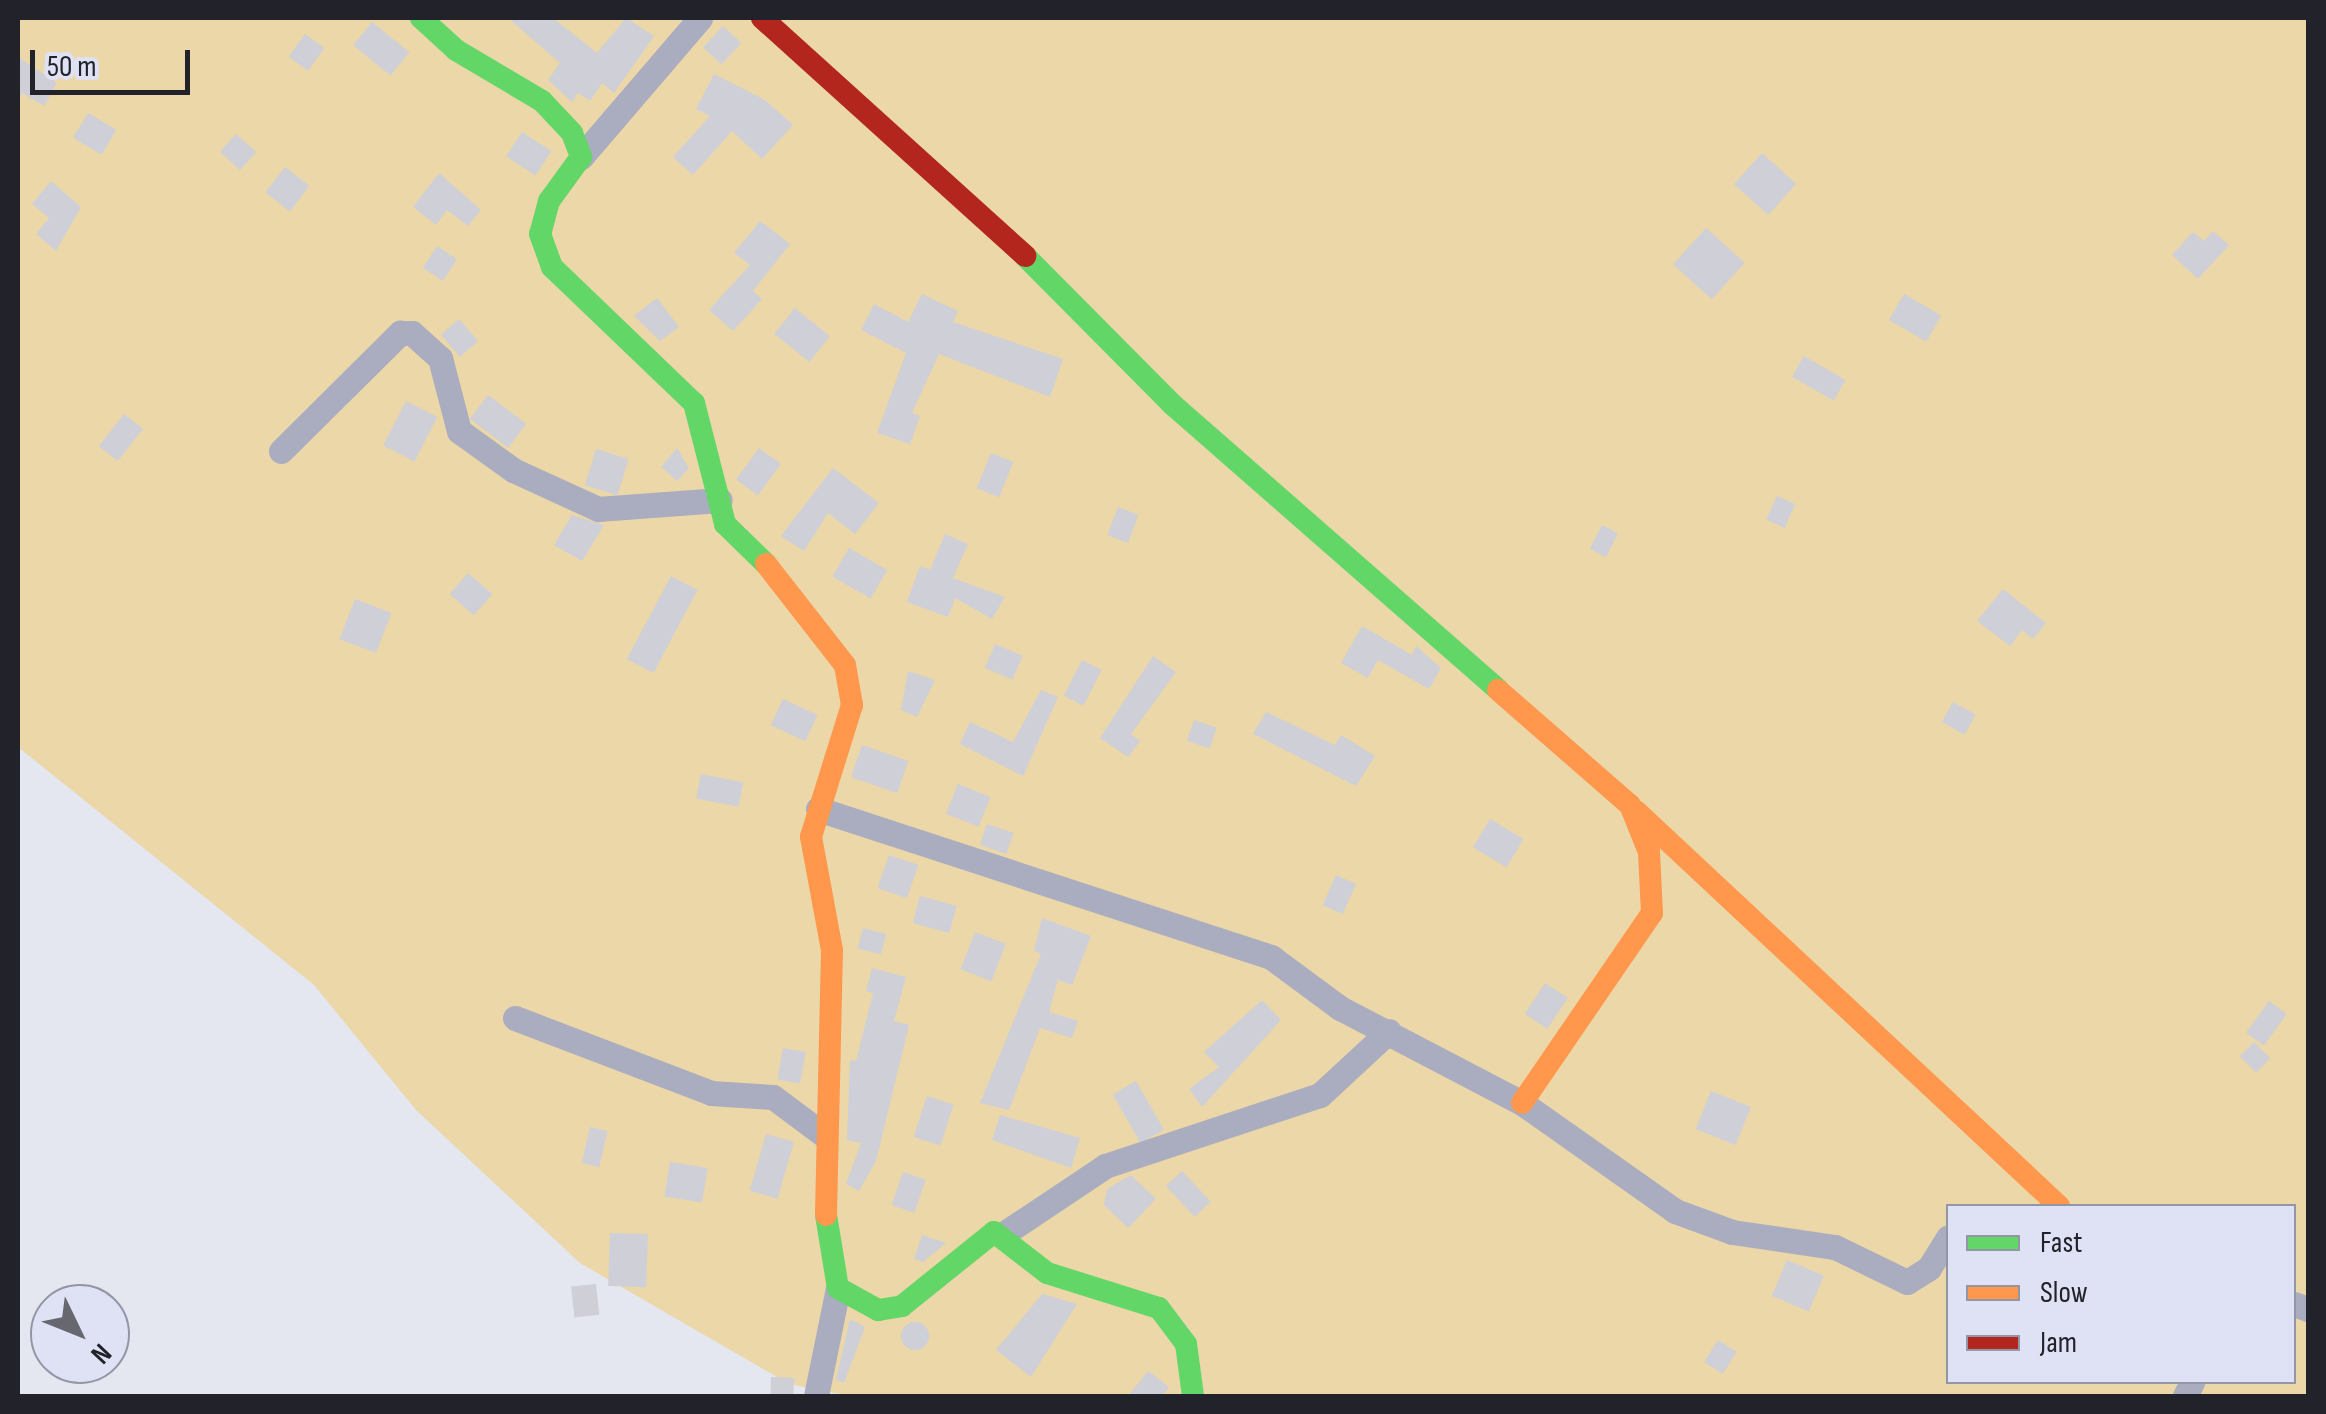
<!DOCTYPE html>
<html>
<head>
<meta charset="utf-8">
<style>
  body { margin:0 }
  #map { position:relative; width:2326px; height:1414px; overflow:hidden; background:#e4e6f0; font-family:"Sofia Sans Condensed",sans-serif }
  div>[style] { position:absolute }
  [style*='--x'] { left:calc(var(--x)*1px); top:calc(var(--y)*1px); width:calc(var(--w)*1px); rotate:calc(var(--a)*1deg) }
  .green>* { inset:0; background:#ebd7a8 }
  .building>* { inset:0; background:#cecfd7; transform-origin:0 0 }
  .round { border-radius:50% }
  .street>* { height:25px; margin:-12.5px; padding:0 12.5px; transform-origin:12.5px; border-radius:12.5px; background:#aaacbf }
  .fast>* { height:22px; margin:-11px; padding:0 11px; transform-origin:11px; border-radius:11px; background:#63d668 }
  .slow>* { height:22px; margin:-11px; padding:0 11px; transform-origin:11px; border-radius:11px; background:#ff974d }
  .jam>* { height:22px; margin:-11px; padding:0 11px; transform-origin:11px; border-radius:11px; background:#b3261e }
  span { translate:-50% -50%; white-space:nowrap; text-align:center; line-height:1.15; -webkit-text-stroke:8px #dfe2f5; paint-order:stroke }
  .frame { position:absolute; inset:0; border:20px solid #22232a; pointer-events:none }
  .legend { position:absolute; left:1946px; top:1204px; width:350px; height:180px; box-sizing:border-box; background:#dfe2f5; border:2px solid #9396a4; margin:0; padding:12px 18px; list-style:none; font-size:30px; color:#22232a }
  .legend li { display:flex; align-items:center; gap:20px; height:50px }
  .legend b { width:50px; border:2px solid #9396a4 }
  .north { position:absolute; left:30px; top:1284px; width:100px; height:100px; box-sizing:border-box; background:#dfe2f5; border:2px solid #9396a4; border-radius:50%; rotate:133deg; font-size:28px; font-weight:700; line-height:40px; text-align:center; color:#22232a }
  .north::after { content:''; display:block; margin:auto; width:35px; height:45px; background:#66676f; clip-path:polygon(50% 0,100% 100%,50% 72%,0 100%) }
  .scale { position:absolute; left:30px; top:50px; width:160px; height:45px; box-sizing:border-box; border:5px solid #22232a; border-top:0; padding-left:12px; font-size:30px; line-height:35px; white-space:nowrap; color:#22232a; -webkit-text-stroke:8px #dfe2f5; paint-order:stroke }
</style>
</head>
<body>
<div id="map">
  <div class="green">
    <div style="clip-path:polygon(evenodd,18px 18px,2308px 18px,2308px 1396px,850px 1396px,789px 1384px,580px 1263px,416px 1110px,314px 985px,18px 747px,18px 18px,1948px 1206px,2294px 1206px,2294px 1382px,1948px 1382px,1948px 1206px)"></div>
  </div>
  <div class="building">
    <div style="clip-path:polygon(508px 18px,553px 18px,597px 53px,626px 18px,654px 36px,614px 93px,602px 83px,590px 101px,578px 93px,572px 102px,548px 80px,560px 63px)"></div>
    <div style="left:372px;top:22px;width:48px;height:30px;rotate:39deg"></div>
    <div style="left:723px;top:26px;width:25px;height:29px;rotate:43deg"></div>
    <div style="left:305px;top:34px;width:24px;height:28px;rotate:36deg"></div>
    <div style="clip-path:polygon(18px 57px,57px 83px,44px 106px,22px 93px,18px 100px)"></div>
    <div style="clip-path:polygon(714px 74px,765px 100px,793px 125px,762px 159px,732px 131px,693px 175px,673px 157px,710px 116px,696px 109px)"></div>
    <div style="left:88px;top:113px;width:33px;height:29px;rotate:31deg"></div>
    <div style="left:522px;top:132px;width:35px;height:29px;rotate:33deg"></div>
    <div style="left:236px;top:134px;width:27px;height:24px;rotate:42deg"></div>
    <div style="left:1762px;top:153px;width:46px;height:42px;rotate:42deg"></div>
    <div style="left:285px;top:167px;width:31px;height:32px;rotate:38deg"></div>
    <div style="clip-path:polygon(439px 173px,481px 210px,468px 226px,447px 210px,436px 225px,413px 207px)"></div>
    <div style="clip-path:polygon(51px 181px,81px 207px,56px 251px,36px 234px,49px 218px,32px 204px)"></div>
    <div style="clip-path:polygon(760px 221px,790px 244px,753px 291px,762px 299px,733px 331px,709px 310px,750px 265px,734px 253px)"></div>
    <div style="left:1706px;top:228px;width:52px;height:49px;rotate:42deg"></div>
    <div style="clip-path:polygon(2213px 231px,2229px 245px,2198px 279px,2172px 255px,2193px 232px,2204px 241px)"></div>
    <div style="left:437px;top:246px;width:24px;height:26px;rotate:33deg"></div>
    <div style="clip-path:polygon(922px 294px,958px 311px,953px 322px,1063px 359px,1050px 397px,939px 354px,912px 413px,920px 416px,910px 444px,877px 433px,906px 353px,861px 330px,874px 304px,908px 322px)"></div>
    <div style="left:1904px;top:294px;width:43px;height:30px;rotate:30deg"></div>
    <div style="clip-path:polygon(657px 298px,679px 327px,660px 341px,634px 316px)"></div>
    <div style="left:795px;top:308px;width:45px;height:33px;rotate:39deg"></div>
    <div style="left:459px;top:319px;width:29px;height:24px;rotate:49deg"></div>
    <div style="left:1804px;top:356px;width:48px;height:24px;rotate:30deg"></div>
    <div style="left:488px;top:395px;width:48px;height:30px;rotate:37deg"></div>
    <div style="left:406px;top:401px;width:35px;height:50px;rotate:27deg"></div>
    <div style="left:124px;top:414px;width:24px;height:41px;rotate:38deg"></div>
    <div style="clip-path:polygon(677px 448px,689px 468px,677px 481px,661px 467px)"></div>
    <div style="left:759px;top:448px;width:27px;height:39px;rotate:36deg"></div>
    <div style="left:596px;top:449px;width:34px;height:38px;rotate:17deg"></div>
    <div style="left:991px;top:453px;width:24px;height:38px;rotate:22deg"></div>
    <div style="clip-path:polygon(833px 468px,879px 503px,855px 534px,828px 513px,804px 551px,781px 536px)"></div>
    <div style="left:1777px;top:496px;width:20px;height:26px;rotate:24deg"></div>
    <div style="left:1118px;top:507px;width:22px;height:30px;rotate:21deg"></div>
    <div style="clip-path:polygon(572px 515px,604px 525px,582px 561px,554px 545px)"></div>
    <div style="left:1602px;top:525px;width:18px;height:27px;rotate:27deg"></div>
    <div style="clip-path:polygon(945px 534px,968px 544px,953px 578px,1005px 597px,992px 619px,955px 598px,948px 617px,907px 602px,920px 566px,930px 570px)"></div>
    <div style="left:849px;top:548px;width:44px;height:33px;rotate:30deg"></div>
    <div style="left:468px;top:573px;width:32px;height:28px;rotate:41deg"></div>
    <div style="left:671px;top:576px;width:30px;height:94px;rotate:28deg"></div>
    <div style="clip-path:polygon(2003px 589px,2046px 623px,2033px 639px,2022px 630px,2010px 646px,1977px 621px)"></div>
    <div style="left:355px;top:599px;width:39px;height:43px;rotate:21deg"></div>
    <div style="clip-path:polygon(1362px 626px,1412px 655px,1416px 646px,1441px 668px,1429px 689px,1378px 660px,1368px 678px,1341px 663px)"></div>
    <div style="left:995px;top:644px;width:30px;height:26px;rotate:23deg"></div>
    <div style="clip-path:polygon(1153px 656px,1176px 672px,1131px 734px,1140px 741px,1128px 757px,1100px 738px)"></div>
    <div style="left:1082px;top:660px;width:22px;height:40px;rotate:27deg"></div>
    <div style="clip-path:polygon(908px 671px,935px 680px,917px 717px,901px 710px)"></div>
    <div style="clip-path:polygon(1041px 690px,1058px 697px,1023px 776px,960px 744px,970px 722px,1013px 742px)"></div>
    <div style="left:783px;top:699px;width:38px;height:29px;rotate:25deg"></div>
    <div style="left:1953px;top:702px;width:26px;height:23px;rotate:29deg"></div>
    <div style="clip-path:polygon(1266px 712px,1335px 745px,1341px 735px,1375px 756px,1356px 786px,1253px 734px)"></div>
    <div style="left:1194px;top:720px;width:24px;height:22px;rotate:19deg"></div>
    <div style="left:862px;top:745px;width:49px;height:34px;rotate:19deg"></div>
    <div style="left:701px;top:774px;width:43px;height:25px;rotate:11deg"></div>
    <div style="left:958px;top:784px;width:35px;height:32px;rotate:22deg"></div>
    <div style="left:1490px;top:819px;width:39px;height:33px;rotate:31deg"></div>
    <div style="left:987px;top:824px;width:28px;height:22px;rotate:19deg"></div>
    <div style="left:889px;top:855px;width:31px;height:35px;rotate:19deg"></div>
    <div style="left:1336px;top:875px;width:22px;height:33px;rotate:24deg"></div>
    <div style="left:920px;top:896px;width:38px;height:28px;rotate:15deg"></div>
    <div style="clip-path:polygon(1042px 918px,1091px 936px,1072px 985px,1058px 980px,1049px 1012px,1078px 1021px,1072px 1038px,1040px 1028px,1009px 1110px,980px 1103px,1041px 954px,1034px 951px)"></div>
    <div style="left:863px;top:928px;width:24px;height:21px;rotate:15deg"></div>
    <div style="left:975px;top:932px;width:33px;height:40px;rotate:21deg"></div>
    <div style="clip-path:polygon(872px 968px,906px 977px,894px 1021px,909px 1025px,876px 1161px,859px 1191px,846px 1184px,861px 1143px,847px 1140px,850px 1060px,856px 1061px,873px 993px,866px 991px)"></div>
    <div style="left:1545px;top:983px;width:27px;height:37px;rotate:33deg"></div>
    <div style="clip-path:polygon(1262px 1000px,1281px 1020px,1202px 1107px,1189px 1089px,1219px 1067px,1204px 1052px)"></div>
    <div style="left:2269px;top:1001px;width:22px;height:39px;rotate:36deg"></div>
    <div style="left:2254px;top:1042px;width:23px;height:20px;rotate:45deg"></div>
    <div style="left:783px;top:1048px;width:23px;height:32px;rotate:10deg"></div>
    <div style="left:1136px;top:1081px;width:56px;height:27px;rotate:60deg"></div>
    <div style="left:1711px;top:1091px;width:43px;height:41px;rotate:22deg"></div>
    <div style="left:927px;top:1096px;width:28px;height:43px;rotate:18deg"></div>
    <div style="clip-path:polygon(1000px 1115px,1080px 1138px,1071px 1168px,992px 1140px)"></div>
    <div style="left:590px;top:1127px;width:18px;height:37px;rotate:13deg"></div>
    <div style="left:766px;top:1134px;width:29px;height:59px;rotate:16deg"></div>
    <div style="left:670px;top:1162px;width:38px;height:35px;rotate:9deg"></div>
    <div style="left:1182px;top:1171px;width:42px;height:22px;rotate:47deg"></div>
    <div style="left:903px;top:1172px;width:24px;height:35px;rotate:19deg"></div>
    <div style="clip-path:polygon(1131px 1175px,1156px 1199px,1128px 1228px,1104px 1205px,1107px 1189px)"></div>
    <div style="left:610px;top:1233px;width:38px;height:53px;rotate:2deg"></div>
    <div style="clip-path:polygon(922px 1235px,946px 1243px,923px 1262px,914px 1259px)"></div>
    <div style="left:1787px;top:1260px;width:40px;height:39px;rotate:23deg"></div>
    <div style="left:596px;top:1284px;width:31px;height:25px;rotate:84deg"></div>
    <div style="clip-path:polygon(1042px 1294px,1077px 1304px,1031px 1377px,996px 1350px)"></div>
    <div style="clip-path:polygon(850px 1319px,865px 1327px,844px 1383px,836px 1380px)"></div>
    <div class="round" style="left:901px;top:1322px;width:28px;height:28px"></div>
    <div style="left:1718px;top:1340px;width:22px;height:26px;rotate:32deg"></div>
    <div style="clip-path:polygon(1148px 1371px,1169px 1387px,1162px 1396px,1128px 1396px)"></div>
    <div style="left:771px;top:1377px;width:23px;height:19px;rotate:2deg"></div>
  </div>
  <div class="street">
    <div style="--x:581;--y:157;--w:183;--a:-49.4"></div>
    <div style="--x:281;--y:451;--w:168;--a:-44.8"></div>
    <div style="--x:400;--y:333;--w:12;--a:0"></div>
    <div style="--x:412;--y:333;--w:38;--a:42"></div>
    <div style="--x:440;--y:358;--w:75;--a:75.4"></div>
    <div style="--x:459;--y:431;--w:67;--a:35.8"></div>
    <div style="--x:513;--y:470;--w:94;--a:24.6"></div>
    <div style="--x:598;--y:509;--w:122;--a:-4.2"></div>
    <div style="--x:818;--y:809;--w:477;--a:18.1"></div>
    <div style="--x:1271;--y:957;--w:86;--a:36.5"></div>
    <div style="--x:1340;--y:1008;--w:205;--a:27.6"></div>
    <div style="--x:1522;--y:1103;--w:187;--a:35.2"></div>
    <div style="--x:1675;--y:1211;--w:61;--a:20.2"></div>
    <div style="--x:1732;--y:1232;--w:104;--a:8.3"></div>
    <div style="--x:1835;--y:1247;--w:80;--a:25.9"></div>
    <div style="--x:1907;--y:1282;--w:26;--a:-32"></div>
    <div style="--x:1929;--y:1268;--w:36;--a:-58"></div>
    <div style="--x:515;--y:1018;--w:210;--a:20.9"></div>
    <div style="--x:711;--y:1093;--w:62;--a:3.7"></div>
    <div style="--x:773;--y:1097;--w:64;--a:36.7"></div>
    <div style="--x:1002;--y:1235;--w:124;--a:-33.8"></div>
    <div style="--x:1105;--y:1166;--w:226;--a:-18.3"></div>
    <div style="--x:1320;--y:1095;--w:94;--a:-42.8"></div>
    <div style="--x:2294;--y:1304;--w:15;--a:20"></div>
    <div style="--x:816;--y:1396;--w:110;--a:-78.5"></div>
    <div style="--x:2185;--y:1396;--w:16;--a:-63"></div>
  </div>
  <div class="fast">
    <div style="--x:421;--y:18;--w:47;--a:42.4"></div>
    <div style="--x:456;--y:50;--w:100;--a:30.7"></div>
    <div style="--x:542;--y:101;--w:44;--a:46.8"></div>
    <div style="--x:572;--y:133;--w:26;--a:69"></div>
    <div style="--x:581;--y:157;--w:54;--a:126"></div>
    <div style="--x:549;--y:201;--w:34;--a:105"></div>
    <div style="--x:540;--y:234;--w:35;--a:70"></div>
    <div style="--x:552;--y:267;--w:197;--a:43.8"></div>
    <div style="--x:694;--y:403;--w:125;--a:75.6"></div>
    <div style="--x:725;--y:524;--w:57;--a:44.3"></div>
    <div style="--x:1025;--y:256;--w:210;--a:45.2"></div>
    <div style="--x:1173;--y:405;--w:432;--a:41.2"></div>
    <div style="--x:826;--y:1215;--w:74;--a:80.7"></div>
    <div style="--x:838;--y:1288;--w:46;--a:28.8"></div>
    <div style="--x:878;--y:1310;--w:24;--a:-9"></div>
    <div style="--x:902;--y:1306;--w:118;--a:-38.8"></div>
    <div style="--x:994;--y:1232;--w:67;--a:37.7"></div>
    <div style="--x:1047;--y:1273;--w:117;--a:17.4"></div>
    <div style="--x:1159;--y:1308;--w:45;--a:53.1"></div>
    <div style="--x:1186;--y:1344;--w:52;--a:82.3"></div>
  </div>
  <div class="slow">
    <div style="--x:766;--y:564;--w:128;--a:52"></div>
    <div style="--x:845;--y:665;--w:41;--a:80.1"></div>
    <div style="--x:852;--y:705;--w:138;--a:107.3"></div>
    <div style="--x:811;--y:837;--w:115;--a:79.5"></div>
    <div style="--x:832;--y:950;--w:265;--a:91.3"></div>
    <div style="--x:1498;--y:690;--w:175;--a:41.1"></div>
    <div style="--x:1630;--y:805;--w:51;--a:68"></div>
    <div style="--x:1649;--y:852;--w:61;--a:87.2"></div>
    <div style="--x:1652;--y:913;--w:230;--a:124.4"></div>
    <div style="--x:1636;--y:811;--w:579;--a:43.04"></div>
  </div>
  <div class="jam">
    <div style="--x:762;--y:18;--w:355;--a:42.1"></div>
  </div>
  <div class="frame"></div>
  <ul class="legend">
  <li><b style="height:12px;background:#63d668"></b>Fast</li>
  <li><b style="height:12px;background:#ff974d"></b>Slow</li>
  <li><b style="height:12px;background:#b3261e"></b>Jam</li>
  </ul>
  <div class="north">N</div>
  <div class="scale">50 m</div>
</div>
</body>
</html>
